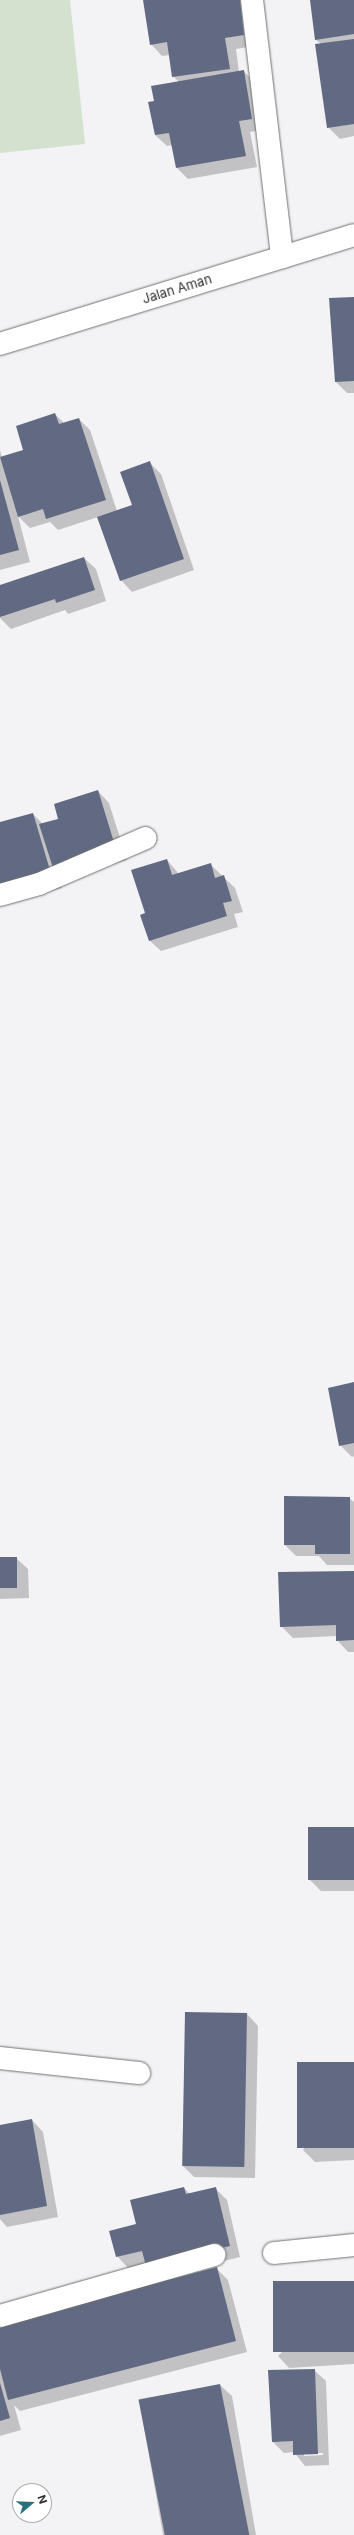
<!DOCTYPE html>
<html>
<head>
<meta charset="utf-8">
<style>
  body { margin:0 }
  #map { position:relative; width:354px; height:2535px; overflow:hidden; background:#f3f3f5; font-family:Inter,sans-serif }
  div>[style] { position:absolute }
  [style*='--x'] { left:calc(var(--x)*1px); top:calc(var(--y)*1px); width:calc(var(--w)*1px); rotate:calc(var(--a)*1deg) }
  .green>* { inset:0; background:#d5e1cf }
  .shadow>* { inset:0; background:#0003 }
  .building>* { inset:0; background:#616983; transform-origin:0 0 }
  .roads { filter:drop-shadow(0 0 1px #6f7071) drop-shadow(0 0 1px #6f7071) }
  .street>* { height:22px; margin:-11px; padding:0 11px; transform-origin:11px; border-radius:11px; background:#fff }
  span { translate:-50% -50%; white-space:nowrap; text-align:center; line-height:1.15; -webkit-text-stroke:4px #fff; paint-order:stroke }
  .street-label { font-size:13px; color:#2f2f30 }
  .north { position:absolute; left:12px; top:2483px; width:40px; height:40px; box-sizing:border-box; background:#fff; border:1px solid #acacac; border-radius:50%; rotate:71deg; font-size:11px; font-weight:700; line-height:16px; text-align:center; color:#2f2f30 }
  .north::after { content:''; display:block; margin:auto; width:14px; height:18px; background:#29707d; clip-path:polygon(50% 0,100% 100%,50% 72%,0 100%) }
</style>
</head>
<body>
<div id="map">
  <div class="green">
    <div style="clip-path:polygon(0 0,70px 0,85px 144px,0 153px)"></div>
  </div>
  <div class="shadow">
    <div style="clip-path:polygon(144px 0,248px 0,255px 46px,236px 49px,239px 72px,243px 71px,255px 82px,263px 130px,250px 132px,257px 167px,188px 179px,177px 168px,172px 145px,167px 146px,155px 135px,149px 103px,155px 102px,179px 82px,173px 76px,170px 55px,162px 56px,151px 44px)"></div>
    <div style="clip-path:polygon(311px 0,354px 0,354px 136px,340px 139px,328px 127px,321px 44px,316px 40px)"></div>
    <div style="clip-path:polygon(354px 298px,354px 393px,347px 393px,336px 382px,330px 299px)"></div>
    <div style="clip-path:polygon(55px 414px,64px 423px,79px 419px,90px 430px,117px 511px,133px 506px,149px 462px,161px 474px,194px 570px,132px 592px,121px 580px,98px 517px,58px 530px,50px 522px,30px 528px,18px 516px,30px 562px,0 570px,0 450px,2px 458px,25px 450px)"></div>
    <div style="clip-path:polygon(84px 558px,96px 569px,106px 601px,68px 614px,65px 610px,11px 629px,0 618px,0 586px)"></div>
    <div style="clip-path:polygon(98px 791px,109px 803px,127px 860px,65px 879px,58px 872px,62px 888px,0 906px,0 823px,33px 814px,43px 824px,59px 819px)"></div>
    <div style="clip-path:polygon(167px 860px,179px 874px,210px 864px,235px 888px,243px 912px,234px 914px,238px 927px,161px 951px,149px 940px)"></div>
    <div style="clip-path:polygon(354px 1383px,354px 1456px,352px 1457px,340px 1445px)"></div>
    <div style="clip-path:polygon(349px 1498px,354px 1502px,354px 1565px,327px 1565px,319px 1556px,296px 1556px,285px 1545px)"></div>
    <div style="clip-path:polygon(0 1558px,16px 1558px,28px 1569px,29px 1598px,0 1599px)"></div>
    <div style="clip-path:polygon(354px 1572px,354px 1652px,348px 1652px,337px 1640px,337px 1636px,293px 1638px,281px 1626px)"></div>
    <div style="clip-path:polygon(354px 1828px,354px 1891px,321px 1891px,310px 1880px)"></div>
    <div style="clip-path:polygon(186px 2013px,247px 2014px,258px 2026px,255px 2178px,194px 2177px,182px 2165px)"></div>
    <div style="clip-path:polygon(354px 2063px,354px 2160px,315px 2162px,303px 2150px)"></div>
    <div style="clip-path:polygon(32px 2120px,43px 2132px,58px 2217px,7px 2227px,0 2219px,0 2126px)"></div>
    <div style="clip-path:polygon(184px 2188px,190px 2194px,215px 2188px,227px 2200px,240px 2257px,158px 2277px,146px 2264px,128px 2268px,117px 2256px,137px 2225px)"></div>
    <div style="clip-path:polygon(216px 2268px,228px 2280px,247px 2352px,20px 2411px,14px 2405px,21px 2430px,0 2436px,0 2325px)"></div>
    <div style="clip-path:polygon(354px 2282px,354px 2364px,289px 2368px,278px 2356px)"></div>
    <div style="clip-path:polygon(evenodd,314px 2370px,326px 2381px,329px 2465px,305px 2466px,294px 2452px,284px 2453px,272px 2441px,314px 2370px,304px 2453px,323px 2453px,323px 2455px,304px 2456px,304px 2453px)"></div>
    <div style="clip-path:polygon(220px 2385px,232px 2396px,256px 2535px,163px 2535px,139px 2399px)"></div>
  </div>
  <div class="building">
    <div style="clip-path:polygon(143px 0,240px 0,244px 35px,225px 38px,230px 69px,172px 77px,167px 42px,150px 45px)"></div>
    <div style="clip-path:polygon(310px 0,354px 0,354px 34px,315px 40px)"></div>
    <div style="clip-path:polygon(354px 39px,354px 124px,327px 128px,315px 44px)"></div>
    <div style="clip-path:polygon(244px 70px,252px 119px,239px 121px,246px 156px,176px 168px,169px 133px,155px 135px,148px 102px,154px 101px,151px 86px)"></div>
    <div style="clip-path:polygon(354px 297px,354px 381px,335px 382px,329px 298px)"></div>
    <div style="clip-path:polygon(55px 413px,59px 424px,79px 418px,106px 500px,46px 519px,43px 509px,18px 517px,0 457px,23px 450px,16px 426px)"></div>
    <div style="clip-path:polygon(150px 461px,184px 559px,120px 581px,97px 517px,132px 505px,120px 472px)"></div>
    <div style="clip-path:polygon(0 480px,19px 550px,0 555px)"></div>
    <div style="clip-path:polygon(84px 557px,95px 590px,56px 603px,55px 599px,0 617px,0 585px)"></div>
    <div style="clip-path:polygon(98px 790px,116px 849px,53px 868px,39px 824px,58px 819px,54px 804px)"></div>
    <div style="clip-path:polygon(33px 813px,52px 877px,0 892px,0 822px)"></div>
    <div style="clip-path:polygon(167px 859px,172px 875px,211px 863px,215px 878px,224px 875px,232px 901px,223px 903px,227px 916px,149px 941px,140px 915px,145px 913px,131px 870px)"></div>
    <div style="clip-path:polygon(354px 1382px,354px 1443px,339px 1446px,328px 1388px)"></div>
    <div style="clip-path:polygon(284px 1496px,350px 1497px,350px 1554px,315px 1554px,315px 1545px,284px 1545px)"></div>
    <div style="left:0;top:1557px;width:17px;height:31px"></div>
    <div style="clip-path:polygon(354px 1571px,354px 1640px,336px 1641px,336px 1625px,280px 1627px,278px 1572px)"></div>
    <div style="left:308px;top:1827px;width:46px;height:53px"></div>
    <div style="left:185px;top:2012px;width:62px;height:154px;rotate:1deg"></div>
    <div style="left:354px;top:2062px;width:86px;height:57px;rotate:90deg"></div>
    <div style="clip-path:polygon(32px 2119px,47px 2206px,0 2215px,0 2125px)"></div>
    <div style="clip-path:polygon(184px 2187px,186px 2194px,216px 2187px,230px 2246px,146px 2266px,142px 2251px,116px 2257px,109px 2231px,136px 2224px,130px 2200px)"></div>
    <div style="clip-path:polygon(217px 2267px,236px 2341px,8px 2400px,0 2369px,0 2324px)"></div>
    <div style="left:354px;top:2281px;width:71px;height:81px;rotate:90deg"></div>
    <div style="clip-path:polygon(315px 2369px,318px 2454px,293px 2455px,293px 2441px,272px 2442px,268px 2370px)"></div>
    <div style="clip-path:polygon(0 2383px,10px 2418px,0 2421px)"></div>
    <div style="left:220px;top:2384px;width:154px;height:83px;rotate:79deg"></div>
  </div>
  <div class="roads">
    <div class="street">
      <div style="--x:252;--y:0;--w:259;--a:83.3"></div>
      <div style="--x:0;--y:344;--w:370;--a:-17.1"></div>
      <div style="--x:0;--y:895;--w:41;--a:-15.8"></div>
      <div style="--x:39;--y:884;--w:116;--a:-23.3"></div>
      <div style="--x:0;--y:2058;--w:140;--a:6.2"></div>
      <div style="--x:274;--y:2253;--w:80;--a:-5.7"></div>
      <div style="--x:0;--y:2316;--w:223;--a:-15.9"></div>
    </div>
  </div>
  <div class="street-label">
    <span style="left:177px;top:289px;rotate:-17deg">Jalan Aman</span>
  </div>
  <div class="north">N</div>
</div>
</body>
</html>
